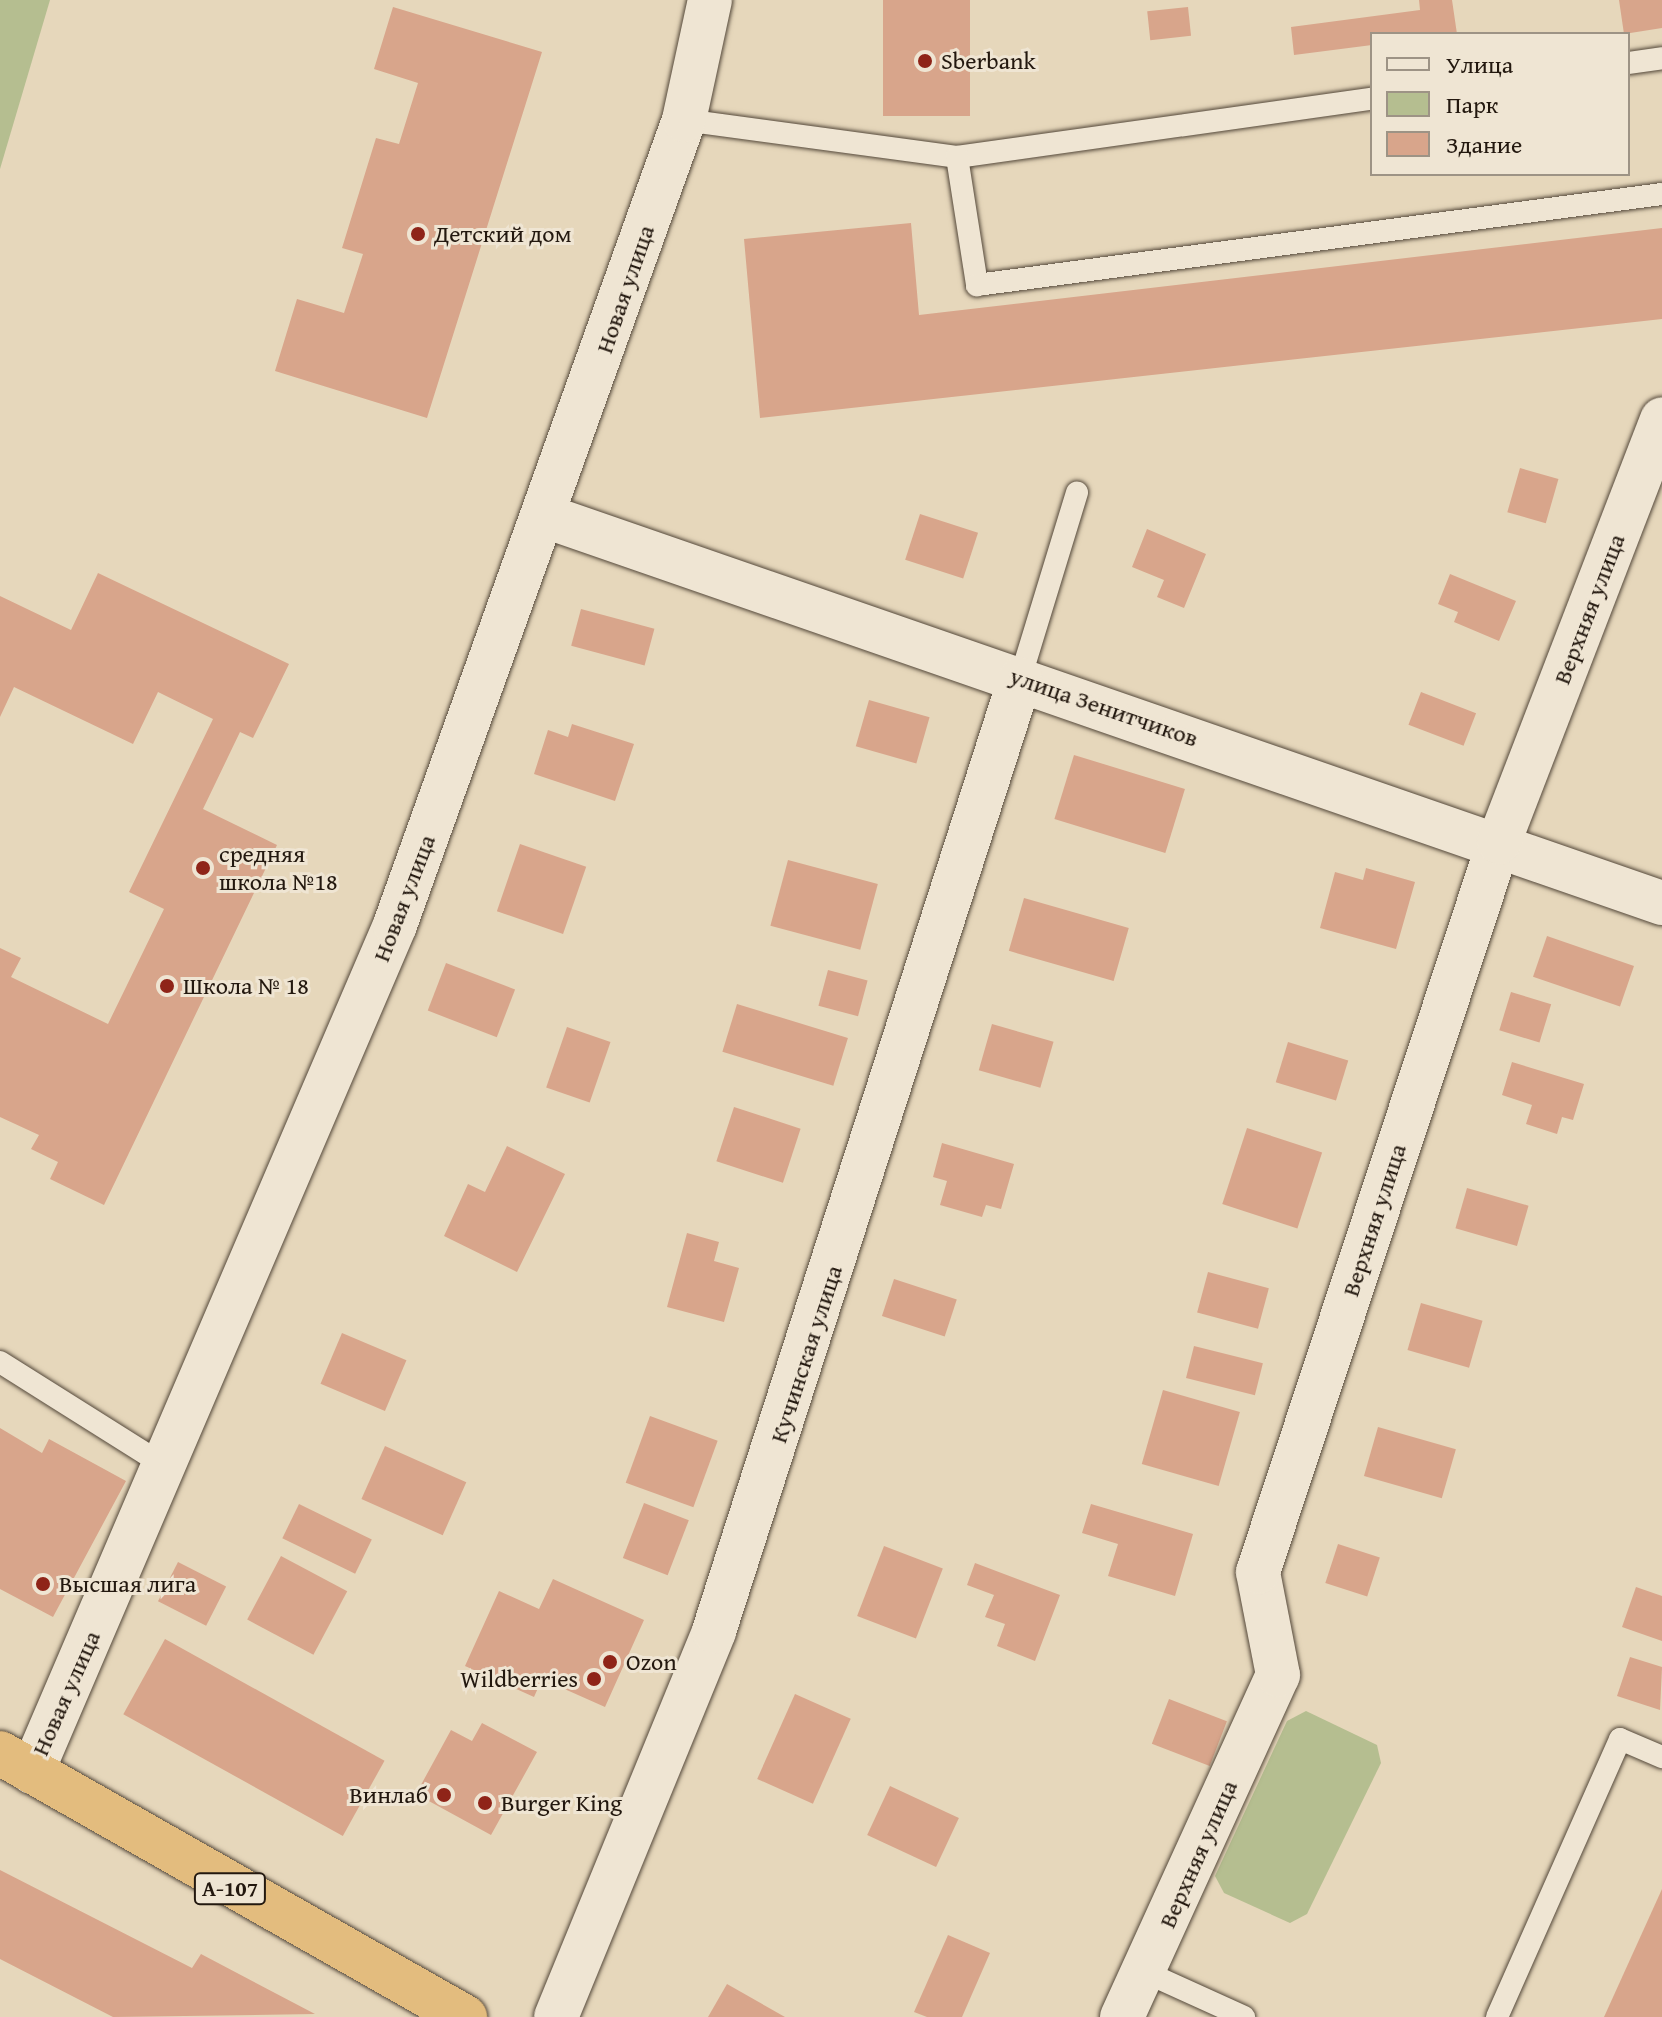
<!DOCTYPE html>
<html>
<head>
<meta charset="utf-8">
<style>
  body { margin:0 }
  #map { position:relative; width:1662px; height:2017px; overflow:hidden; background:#e6d7bb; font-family:"Gentium Book Plus",serif }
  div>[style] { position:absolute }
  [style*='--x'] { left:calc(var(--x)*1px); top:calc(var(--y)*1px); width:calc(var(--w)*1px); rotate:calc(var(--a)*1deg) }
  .green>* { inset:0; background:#b5be90 }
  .building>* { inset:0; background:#d8a58b; transform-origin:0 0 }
  .roads { filter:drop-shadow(0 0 2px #54483a) drop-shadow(0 0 2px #54483a) }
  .lane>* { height:22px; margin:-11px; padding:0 11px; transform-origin:11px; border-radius:11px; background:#efe5d3 }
  .street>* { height:44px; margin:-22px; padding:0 22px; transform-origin:22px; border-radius:22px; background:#efe5d3 }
  .highway>* { height:44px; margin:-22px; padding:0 22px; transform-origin:22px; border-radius:22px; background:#e3bc7e }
  .dots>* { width:22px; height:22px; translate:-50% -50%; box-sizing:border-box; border:4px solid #efe5d3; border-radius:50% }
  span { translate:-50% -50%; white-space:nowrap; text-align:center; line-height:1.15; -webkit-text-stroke:6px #efe5d3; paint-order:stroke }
  .shield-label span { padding:2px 6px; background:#efe5d3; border:2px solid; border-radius:6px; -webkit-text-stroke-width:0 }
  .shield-label { font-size:22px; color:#23180f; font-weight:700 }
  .poi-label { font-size:24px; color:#23180f }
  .left { translate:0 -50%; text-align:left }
  .right { translate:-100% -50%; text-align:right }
  .street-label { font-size:24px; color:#23180f }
  .legend { position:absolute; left:1370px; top:32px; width:260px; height:144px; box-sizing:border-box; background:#efe5d3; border:2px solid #9d9385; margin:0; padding:10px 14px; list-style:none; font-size:24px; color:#23180f }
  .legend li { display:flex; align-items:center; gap:16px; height:40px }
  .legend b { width:40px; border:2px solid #9d9385 }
</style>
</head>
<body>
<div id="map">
  <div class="green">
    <div style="clip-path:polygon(0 0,50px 0,0 169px)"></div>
    <div style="clip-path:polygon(1306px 1711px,1377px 1745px,1381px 1763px,1307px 1914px,1290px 1923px,1224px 1893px,1215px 1876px,1287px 1721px)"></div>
  </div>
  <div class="building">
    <div style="left:883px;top:0;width:87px;height:116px"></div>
    <div style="clip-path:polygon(1419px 0,1452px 0,1457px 34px,1372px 34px,1372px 45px,1294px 55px,1291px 27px,1420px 10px)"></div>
    <div style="clip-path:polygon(1619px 0,1662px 0,1662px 28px,1624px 34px)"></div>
    <div style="clip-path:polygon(393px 7px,542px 52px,427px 418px,275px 371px,297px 299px,344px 313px,363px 254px,342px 248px,376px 138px,399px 144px,418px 83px,374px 69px)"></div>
    <div style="left:1188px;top:7px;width:29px;height:41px;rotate:84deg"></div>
    <div style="clip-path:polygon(911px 223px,919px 315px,1662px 228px,1662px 319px,760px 418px,744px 239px)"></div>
    <div style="left:1520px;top:468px;width:40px;height:46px;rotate:16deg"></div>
    <div style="left:920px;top:514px;width:61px;height:48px;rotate:18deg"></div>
    <div style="clip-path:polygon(1147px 529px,1206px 554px,1184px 608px,1157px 597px,1164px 580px,1132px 567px)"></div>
    <div style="clip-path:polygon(98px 573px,289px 664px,253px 738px,240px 732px,203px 809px,277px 845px,104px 1205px,50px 1179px,58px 1162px,31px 1149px,39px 1135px,0 1117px,0 948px,21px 958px,11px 977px,108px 1024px,164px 909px,129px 892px,213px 719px,158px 692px,133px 744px,14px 687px,0 717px,0 596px,71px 630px)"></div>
    <div style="clip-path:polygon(1450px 574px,1516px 601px,1499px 641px,1454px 622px,1458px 612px,1438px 604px)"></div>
    <div style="left:581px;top:609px;width:76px;height:38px;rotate:15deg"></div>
    <div style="left:1421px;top:692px;width:59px;height:35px;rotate:21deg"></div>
    <div style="left:869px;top:700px;width:63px;height:48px;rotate:16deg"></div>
    <div style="clip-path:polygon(572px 724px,634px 744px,615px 801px,534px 774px,548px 730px,568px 737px)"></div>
    <div style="left:1074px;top:755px;width:116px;height:67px;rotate:17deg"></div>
    <div style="left:520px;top:844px;width:70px;height:71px;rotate:19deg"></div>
    <div style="left:788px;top:860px;width:93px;height:68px;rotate:15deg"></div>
    <div style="clip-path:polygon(1366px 868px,1415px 882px,1396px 949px,1320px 928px,1335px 872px,1363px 880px)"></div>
    <div style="left:1024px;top:898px;width:109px;height:55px;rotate:16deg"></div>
    <div style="left:1547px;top:936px;width:92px;height:43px;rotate:19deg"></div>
    <div style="left:446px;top:963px;width:74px;height:51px;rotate:21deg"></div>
    <div style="left:828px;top:970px;width:41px;height:37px;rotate:15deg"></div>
    <div style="left:1511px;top:992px;width:42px;height:40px;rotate:17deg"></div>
    <div style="left:737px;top:1004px;width:116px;height:50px;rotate:17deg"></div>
    <div style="left:992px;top:1024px;width:64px;height:48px;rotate:16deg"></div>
    <div style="left:567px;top:1027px;width:46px;height:64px;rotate:19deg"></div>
    <div style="left:1288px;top:1042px;width:63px;height:42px;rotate:17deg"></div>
    <div style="clip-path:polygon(1512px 1062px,1584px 1084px,1573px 1120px,1562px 1117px,1557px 1134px,1526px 1124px,1532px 1105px,1502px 1095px)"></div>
    <div style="left:734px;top:1107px;width:70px;height:57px;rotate:18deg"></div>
    <div style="left:1247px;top:1128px;width:79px;height:80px;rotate:18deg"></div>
    <div style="clip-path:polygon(942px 1143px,1014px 1164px,1001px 1209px,986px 1205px,982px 1217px,940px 1205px,947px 1181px,933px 1177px)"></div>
    <div style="clip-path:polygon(507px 1146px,565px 1174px,517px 1272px,444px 1236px,468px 1184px,485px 1192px)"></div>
    <div style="left:1467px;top:1188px;width:64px;height:42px;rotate:16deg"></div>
    <div style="clip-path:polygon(687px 1233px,719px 1242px,714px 1261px,739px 1268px,724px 1322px,667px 1307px)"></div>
    <div style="left:1208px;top:1272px;width:63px;height:42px;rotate:15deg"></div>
    <div style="left:894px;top:1279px;width:66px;height:39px;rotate:18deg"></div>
    <div style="left:1421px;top:1303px;width:64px;height:49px;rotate:16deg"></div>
    <div style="left:342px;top:1333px;width:70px;height:55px;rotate:23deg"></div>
    <div style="left:1194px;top:1346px;width:71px;height:33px;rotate:14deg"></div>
    <div style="left:1163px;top:1390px;width:80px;height:77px;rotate:16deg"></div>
    <div style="left:650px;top:1416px;width:72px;height:71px;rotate:20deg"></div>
    <div style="left:1378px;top:1427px;width:81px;height:51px;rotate:16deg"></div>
    <div style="clip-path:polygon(0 1428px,42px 1453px,49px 1439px,126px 1481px,53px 1617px,0 1589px)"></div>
    <div style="left:385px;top:1446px;width:89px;height:58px;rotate:24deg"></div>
    <div style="left:644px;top:1503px;width:48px;height:59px;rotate:21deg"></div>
    <div style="left:299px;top:1504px;width:81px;height:38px;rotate:26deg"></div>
    <div style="clip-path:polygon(1091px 1504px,1193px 1534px,1175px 1596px,1108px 1576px,1118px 1544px,1082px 1533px)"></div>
    <div style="left:1338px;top:1544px;width:44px;height:41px;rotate:18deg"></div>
    <div style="left:884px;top:1546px;width:63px;height:75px;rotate:21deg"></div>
    <div style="left:281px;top:1556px;width:75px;height:72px;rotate:28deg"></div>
    <div style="left:178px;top:1562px;width:54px;height:44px;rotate:27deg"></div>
    <div style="clip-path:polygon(975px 1563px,1060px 1595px,1035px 1661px,997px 1646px,1005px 1624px,985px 1617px,994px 1595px,967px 1585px)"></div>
    <div style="clip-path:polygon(553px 1579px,644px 1620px,605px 1707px,542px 1679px,534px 1697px,465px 1666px,499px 1591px,539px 1609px)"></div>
    <div style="clip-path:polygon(1636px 1587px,1662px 1596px,1662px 1641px,1622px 1627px)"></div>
    <div style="left:165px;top:1639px;width:251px;height:86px;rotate:29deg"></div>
    <div style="clip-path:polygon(1630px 1657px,1662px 1667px,1660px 1710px,1617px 1696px)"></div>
    <div style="left:795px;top:1694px;width:61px;height:93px;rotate:24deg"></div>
    <div style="left:1169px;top:1699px;width:62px;height:48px;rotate:21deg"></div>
    <div style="clip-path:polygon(482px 1723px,537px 1752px,491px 1835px,416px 1794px,451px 1730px,472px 1741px)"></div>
    <div style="left:890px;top:1786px;width:76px;height:54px;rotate:25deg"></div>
    <div style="clip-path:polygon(0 1870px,192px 1968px,201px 1954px,315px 2014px,113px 2017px,0 1959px)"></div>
    <div style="clip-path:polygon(1662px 1889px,1662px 2017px,1604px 2017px)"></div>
    <div style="clip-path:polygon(948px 1935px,990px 1953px,962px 2017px,927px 2017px,914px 2012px)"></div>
    <div style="clip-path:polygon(727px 1984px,785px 2017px,708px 2017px)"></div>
  </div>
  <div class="roads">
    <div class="lane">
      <div style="--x:1628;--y:63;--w:34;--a:-8"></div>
      <div style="--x:684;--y:120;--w:275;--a:7.7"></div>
      <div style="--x:957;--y:157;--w:419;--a:-8"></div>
      <div style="--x:957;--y:157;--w:130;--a:81.1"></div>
      <div style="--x:977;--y:285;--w:691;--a:-7.57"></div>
      <div style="--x:1020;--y:679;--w:195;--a:-73"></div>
      <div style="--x:0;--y:1362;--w:199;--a:32.2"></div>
      <div style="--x:1145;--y:1972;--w:109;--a:24.4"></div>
      <div style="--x:1497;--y:2017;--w:304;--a:-66.1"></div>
      <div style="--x:1620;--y:1739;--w:46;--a:23.2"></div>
    </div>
    <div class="street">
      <div style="--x:545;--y:516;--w:1182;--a:19.11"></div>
      <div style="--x:32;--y:1772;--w:922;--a:-66.8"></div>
      <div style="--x:395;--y:925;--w:855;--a:-70.25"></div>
      <div style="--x:684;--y:120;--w:123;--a:-77.8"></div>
      <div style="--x:556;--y:2017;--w:417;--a:-67.7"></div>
      <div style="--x:714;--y:1631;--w:1000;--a:-72.18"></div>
      <div style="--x:1122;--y:2017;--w:376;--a:-65.5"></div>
      <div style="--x:1278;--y:1675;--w:105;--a:-101"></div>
      <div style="--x:1258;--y:1572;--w:769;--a:-71.73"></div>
      <div style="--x:1499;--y:842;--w:453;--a:-68.9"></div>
    </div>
    <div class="highway">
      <div style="--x:0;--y:1753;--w:535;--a:29.59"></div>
    </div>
  </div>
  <div class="dots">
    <div style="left:925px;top:61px;background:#8f2418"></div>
    <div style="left:418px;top:234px;background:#8f2418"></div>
    <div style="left:203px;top:868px;background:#8f2418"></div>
    <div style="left:167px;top:986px;background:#8f2418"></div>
    <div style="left:43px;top:1584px;background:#8f2418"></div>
    <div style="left:610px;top:1662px;background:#8f2418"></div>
    <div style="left:594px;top:1679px;background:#8f2418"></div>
    <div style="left:444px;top:1795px;background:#8f2418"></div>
    <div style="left:485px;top:1803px;background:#8f2418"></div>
  </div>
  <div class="shield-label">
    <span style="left:230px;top:1889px">А-107</span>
  </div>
  <div class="poi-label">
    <span class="left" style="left:941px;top:61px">Sberbank</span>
    <span class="left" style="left:434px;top:234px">Детский дом</span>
    <span class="left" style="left:219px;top:868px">средняя<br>школа №18</span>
    <span class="left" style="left:183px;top:986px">Школа № 18</span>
    <span class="left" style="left:59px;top:1584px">Высшая лига</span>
    <span class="left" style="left:626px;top:1662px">Ozon</span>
    <span class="right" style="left:578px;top:1679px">Wildberries</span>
    <span class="right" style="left:428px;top:1795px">Винлаб</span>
    <span class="left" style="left:501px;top:1803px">Burger King</span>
  </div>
  <div class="street-label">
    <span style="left:625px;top:289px;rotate:-71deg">Новая улица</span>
    <span style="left:1589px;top:609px;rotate:-69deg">Верхняя улица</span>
    <span style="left:1104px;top:707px;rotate:19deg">улица Зенитчиков</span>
    <span style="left:404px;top:898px;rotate:-69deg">Новая улица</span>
    <span style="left:1374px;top:1220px;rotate:-72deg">Верхняя улица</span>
    <span style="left:806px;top:1354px;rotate:-72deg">Кучинская улица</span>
    <span style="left:66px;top:1693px;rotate:-66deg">Новая улица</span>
    <span style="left:1198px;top:1854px;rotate:-66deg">Верхняя улица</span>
  </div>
  <ul class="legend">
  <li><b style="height:10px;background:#efe5d3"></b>Улица</li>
  <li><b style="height:22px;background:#b5be90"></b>Парк</li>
  <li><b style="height:22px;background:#d8a58b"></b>Здание</li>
  </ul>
</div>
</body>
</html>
